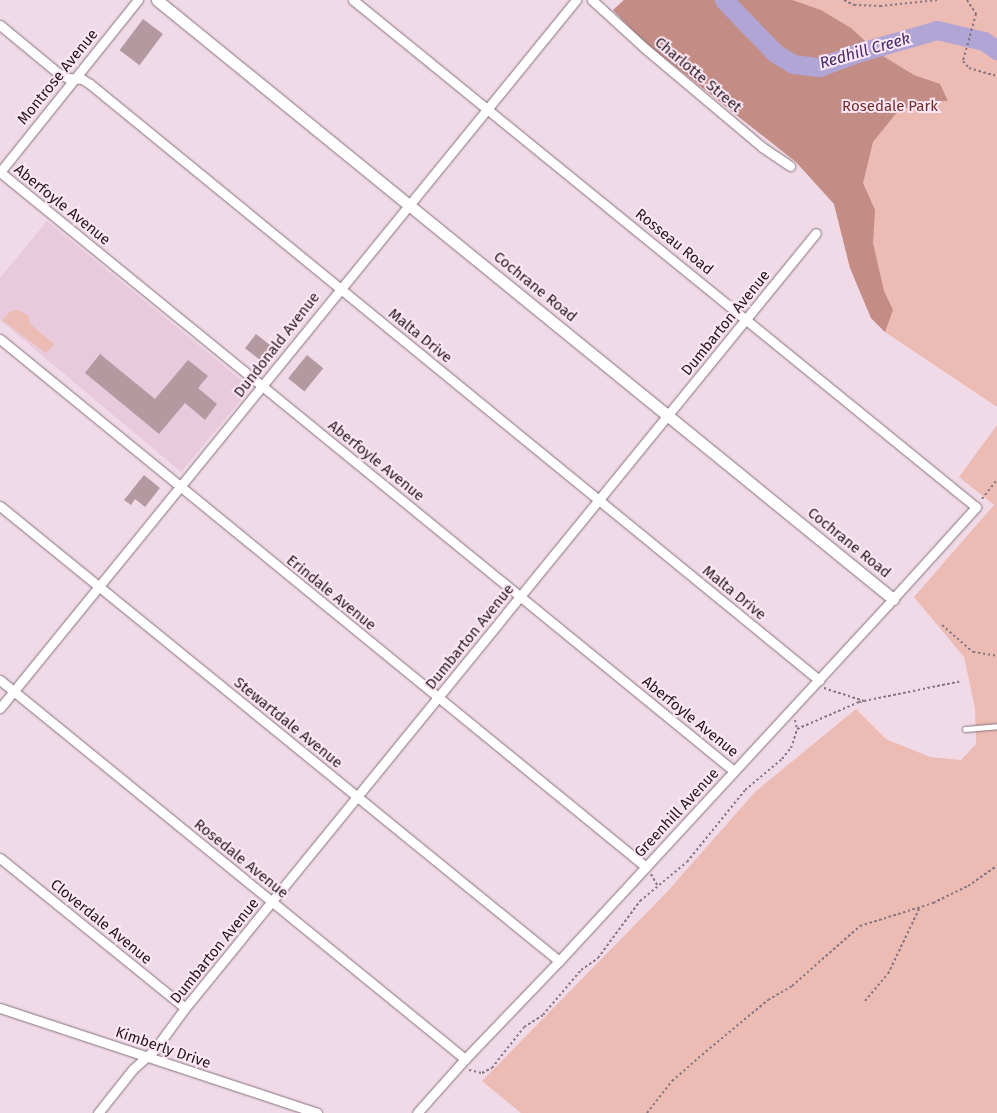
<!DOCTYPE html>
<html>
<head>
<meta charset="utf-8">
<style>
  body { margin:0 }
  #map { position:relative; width:997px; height:1113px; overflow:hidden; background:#f1dae8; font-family:"Fira Sans",sans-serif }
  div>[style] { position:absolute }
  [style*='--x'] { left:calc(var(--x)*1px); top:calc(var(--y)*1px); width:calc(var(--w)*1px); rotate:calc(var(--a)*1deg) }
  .built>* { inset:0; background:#e8cadc }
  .green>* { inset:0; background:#ecbbb4 }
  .forest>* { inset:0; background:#c38c85 }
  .river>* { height:19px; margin:-9.5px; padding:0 9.5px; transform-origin:9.5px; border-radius:9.5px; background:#b0a5d5 }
  .building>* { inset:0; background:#b49aa0; transform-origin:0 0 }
  .path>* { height:2px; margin-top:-1px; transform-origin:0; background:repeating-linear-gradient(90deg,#867780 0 2.5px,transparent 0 5px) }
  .roads { filter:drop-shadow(0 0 1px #86727e) drop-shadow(0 0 1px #86727e) }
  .service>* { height:4.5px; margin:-2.25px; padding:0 2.25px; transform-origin:2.25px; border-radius:2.25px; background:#fff }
  .minor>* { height:9px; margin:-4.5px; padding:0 4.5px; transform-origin:4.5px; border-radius:4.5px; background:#fff }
  .tertiary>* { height:11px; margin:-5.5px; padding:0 5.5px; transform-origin:5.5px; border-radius:5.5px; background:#fff }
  span { translate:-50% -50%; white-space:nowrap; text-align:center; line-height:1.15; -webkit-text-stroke:4px #ffe7f5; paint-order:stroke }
  .street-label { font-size:15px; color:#20181d }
  .park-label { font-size:15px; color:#712b26 }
  .water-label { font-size:16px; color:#412f6a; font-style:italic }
</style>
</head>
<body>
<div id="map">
  <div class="built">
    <div style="clip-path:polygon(47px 221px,251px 388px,181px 472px,0 320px,0 278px)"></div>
  </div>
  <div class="green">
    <div style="clip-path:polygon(624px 0,997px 0,997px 407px,885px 332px,871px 318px,850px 268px,834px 204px,796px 162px,643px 41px,613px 10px)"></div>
    <div style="clip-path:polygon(17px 310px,28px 315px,30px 324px,54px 344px,46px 353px,2px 320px,10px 312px)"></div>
    <div style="clip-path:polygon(997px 425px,997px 1113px,521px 1113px,482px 1081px,666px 893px,756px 791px,856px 709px,886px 739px,930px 757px,961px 760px,976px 744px,975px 708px,964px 657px,914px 597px,994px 505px,959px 477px)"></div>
  </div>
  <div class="forest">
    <div style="clip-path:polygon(624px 0,792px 0,821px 10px,851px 28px,878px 53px,914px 75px,940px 84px,948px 101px,924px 102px,898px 111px,873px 142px,863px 183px,875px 210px,873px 243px,884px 291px,893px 310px,885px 332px,871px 318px,850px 268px,834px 204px,796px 162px,643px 41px,613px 10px)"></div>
  </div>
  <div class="river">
    <div style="--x:724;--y:0;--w:74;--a:46.1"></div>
    <div style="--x:775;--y:53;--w:21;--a:31"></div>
    <div style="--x:793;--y:64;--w:26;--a:7"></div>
    <div style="--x:819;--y:67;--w:44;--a:-20.1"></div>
    <div style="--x:860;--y:52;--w:80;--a:-15.9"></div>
    <div style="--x:937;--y:30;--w:48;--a:13.2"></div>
    <div style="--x:984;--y:41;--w:16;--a:35"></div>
  </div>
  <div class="building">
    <div style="left:143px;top:19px;width:25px;height:39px;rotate:37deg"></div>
    <div style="left:256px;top:334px;width:23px;height:18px;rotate:38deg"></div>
    <div style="clip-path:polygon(100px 354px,155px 399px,188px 360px,208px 376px,198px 388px,217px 404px,205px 420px,185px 403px,159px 434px,85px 373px)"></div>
    <div style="left:307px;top:355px;width:21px;height:30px;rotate:39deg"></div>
    <div style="clip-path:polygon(144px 475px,160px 488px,145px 507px,135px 499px,131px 505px,124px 500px)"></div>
  </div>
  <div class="path">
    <div style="--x:844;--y:0;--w:11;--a:27"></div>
    <div style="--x:854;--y:5;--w:26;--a:2"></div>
    <div style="--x:880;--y:6;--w:58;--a:-5.9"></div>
    <div style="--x:967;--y:0;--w:17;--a:57"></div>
    <div style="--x:976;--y:14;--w:49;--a:105.5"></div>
    <div style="--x:963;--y:61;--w:9;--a:49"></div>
    <div style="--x:969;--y:68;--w:29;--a:16"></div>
    <div style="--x:982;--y:499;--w:24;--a:-52"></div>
    <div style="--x:942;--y:625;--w:41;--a:41.1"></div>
    <div style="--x:973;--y:652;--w:24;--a:9"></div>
    <div style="--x:824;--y:688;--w:42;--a:18"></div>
    <div style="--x:795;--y:720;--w:9;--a:77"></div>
    <div style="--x:797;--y:729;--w:68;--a:-23.5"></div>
    <div style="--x:859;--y:702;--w:105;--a:-11.5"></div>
    <div style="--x:651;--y:874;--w:13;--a:61"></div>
    <div style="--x:865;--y:1001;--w:35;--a:-50"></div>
    <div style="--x:888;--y:974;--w:74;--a:-64.5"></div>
    <div style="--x:469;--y:1070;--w:13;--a:13"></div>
    <div style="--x:482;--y:1073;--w:11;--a:-27"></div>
    <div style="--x:492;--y:1068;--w:52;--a:-52"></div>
    <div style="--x:524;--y:1027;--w:22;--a:-32"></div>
    <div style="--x:543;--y:1015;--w:59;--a:-49.8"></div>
    <div style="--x:581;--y:970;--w:21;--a:-35"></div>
    <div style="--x:598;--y:958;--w:71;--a:-53.6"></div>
    <div style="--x:640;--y:901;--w:61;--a:-39.7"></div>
    <div style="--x:687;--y:862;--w:92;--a:-51.1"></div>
    <div style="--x:745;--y:790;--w:48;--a:-40"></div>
    <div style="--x:782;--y:759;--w:14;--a:-51"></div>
    <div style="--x:791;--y:748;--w:20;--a:-72"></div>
    <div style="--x:647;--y:1113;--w:41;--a:-52"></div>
    <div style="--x:672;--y:1081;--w:35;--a:-41"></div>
    <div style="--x:698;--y:1058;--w:91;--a:-39.6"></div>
    <div style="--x:768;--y:1000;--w:28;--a:-30"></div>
    <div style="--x:792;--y:986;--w:91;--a:-41.4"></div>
    <div style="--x:860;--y:926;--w:77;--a:-17.5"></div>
    <div style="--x:933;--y:903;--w:39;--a:-26"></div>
    <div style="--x:968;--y:886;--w:35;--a:-35"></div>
  </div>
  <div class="roads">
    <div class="service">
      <div style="--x:965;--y:729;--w:32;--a:-5"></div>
    </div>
    <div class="minor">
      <div style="--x:353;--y:0;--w:803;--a:39.14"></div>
      <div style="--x:976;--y:507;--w:124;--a:132.1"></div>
      <div style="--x:893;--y:599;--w:493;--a:132.7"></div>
      <div style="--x:559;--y:961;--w:136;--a:133.8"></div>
      <div style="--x:465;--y:1059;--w:72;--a:131.6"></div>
      <div style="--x:592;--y:0;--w:74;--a:42.3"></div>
      <div style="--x:647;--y:50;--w:150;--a:40.1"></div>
      <div style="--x:762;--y:147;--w:34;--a:34"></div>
      <div style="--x:0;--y:25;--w:75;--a:39.6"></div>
      <div style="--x:58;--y:73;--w:11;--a:27"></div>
      <div style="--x:68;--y:78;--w:14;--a:4"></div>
      <div style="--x:82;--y:79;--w:9;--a:32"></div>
      <div style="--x:90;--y:84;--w:942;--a:39.27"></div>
      <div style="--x:0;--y:172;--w:947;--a:39.22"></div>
      <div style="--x:0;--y:172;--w:221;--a:-51.3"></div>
      <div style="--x:0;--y:339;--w:834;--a:39.26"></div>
      <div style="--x:0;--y:506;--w:721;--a:39.14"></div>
      <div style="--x:0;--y:680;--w:600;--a:39.18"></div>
      <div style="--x:0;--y:708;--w:913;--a:-50.87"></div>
      <div style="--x:0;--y:858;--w:238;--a:39"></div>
      <div style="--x:0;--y:1008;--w:334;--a:18.3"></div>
      <div style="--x:98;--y:1113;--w:56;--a:-51.5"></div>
      <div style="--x:133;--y:1069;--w:30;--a:-42"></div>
      <div style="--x:155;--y:1049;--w:51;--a:-53.8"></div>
      <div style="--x:185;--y:1008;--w:999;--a:-50.85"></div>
    </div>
    <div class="tertiary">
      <div style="--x:157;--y:0;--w:949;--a:39.14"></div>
    </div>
  </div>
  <div class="street-label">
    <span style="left:698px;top:75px;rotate:40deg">Charlotte Street</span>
    <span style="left:58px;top:77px;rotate:-51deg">Montrose Avenue</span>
    <span style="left:62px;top:205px;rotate:39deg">Aberfoyle Avenue</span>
    <span style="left:674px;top:242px;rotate:39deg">Rosseau Road</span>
    <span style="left:535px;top:287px;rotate:39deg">Cochrane Road</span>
    <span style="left:726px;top:323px;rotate:-51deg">Dumbarton Avenue</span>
    <span style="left:420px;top:336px;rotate:39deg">Malta Drive</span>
    <span style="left:277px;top:345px;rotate:-52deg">Dundonald Avenue</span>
    <span style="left:376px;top:461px;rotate:39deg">Aberfoyle Avenue</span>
    <span style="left:849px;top:543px;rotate:39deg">Cochrane Road</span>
    <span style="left:331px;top:593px;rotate:39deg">Erindale Avenue</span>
    <span style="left:734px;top:593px;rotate:39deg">Malta Drive</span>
    <span style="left:470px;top:637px;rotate:-51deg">Dumbarton Avenue</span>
    <span style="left:690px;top:717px;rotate:39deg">Aberfoyle Avenue</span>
    <span style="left:288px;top:723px;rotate:39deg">Stewartdale Avenue</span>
    <span style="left:677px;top:813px;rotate:-47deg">Greenhill Avenue</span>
    <span style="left:241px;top:859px;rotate:39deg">Rosedale Avenue</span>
    <span style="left:101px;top:922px;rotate:39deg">Cloverdale Avenue</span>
    <span style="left:215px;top:951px;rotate:-51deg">Dumbarton Avenue</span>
    <span style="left:163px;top:1048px;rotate:19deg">Kimberly Drive</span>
  </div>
  <div class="park-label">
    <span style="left:890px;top:107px">Rosedale Park</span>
  </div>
  <div class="water-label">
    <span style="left:865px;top:51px;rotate:-16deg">Redhill Creek</span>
  </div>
</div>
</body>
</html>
